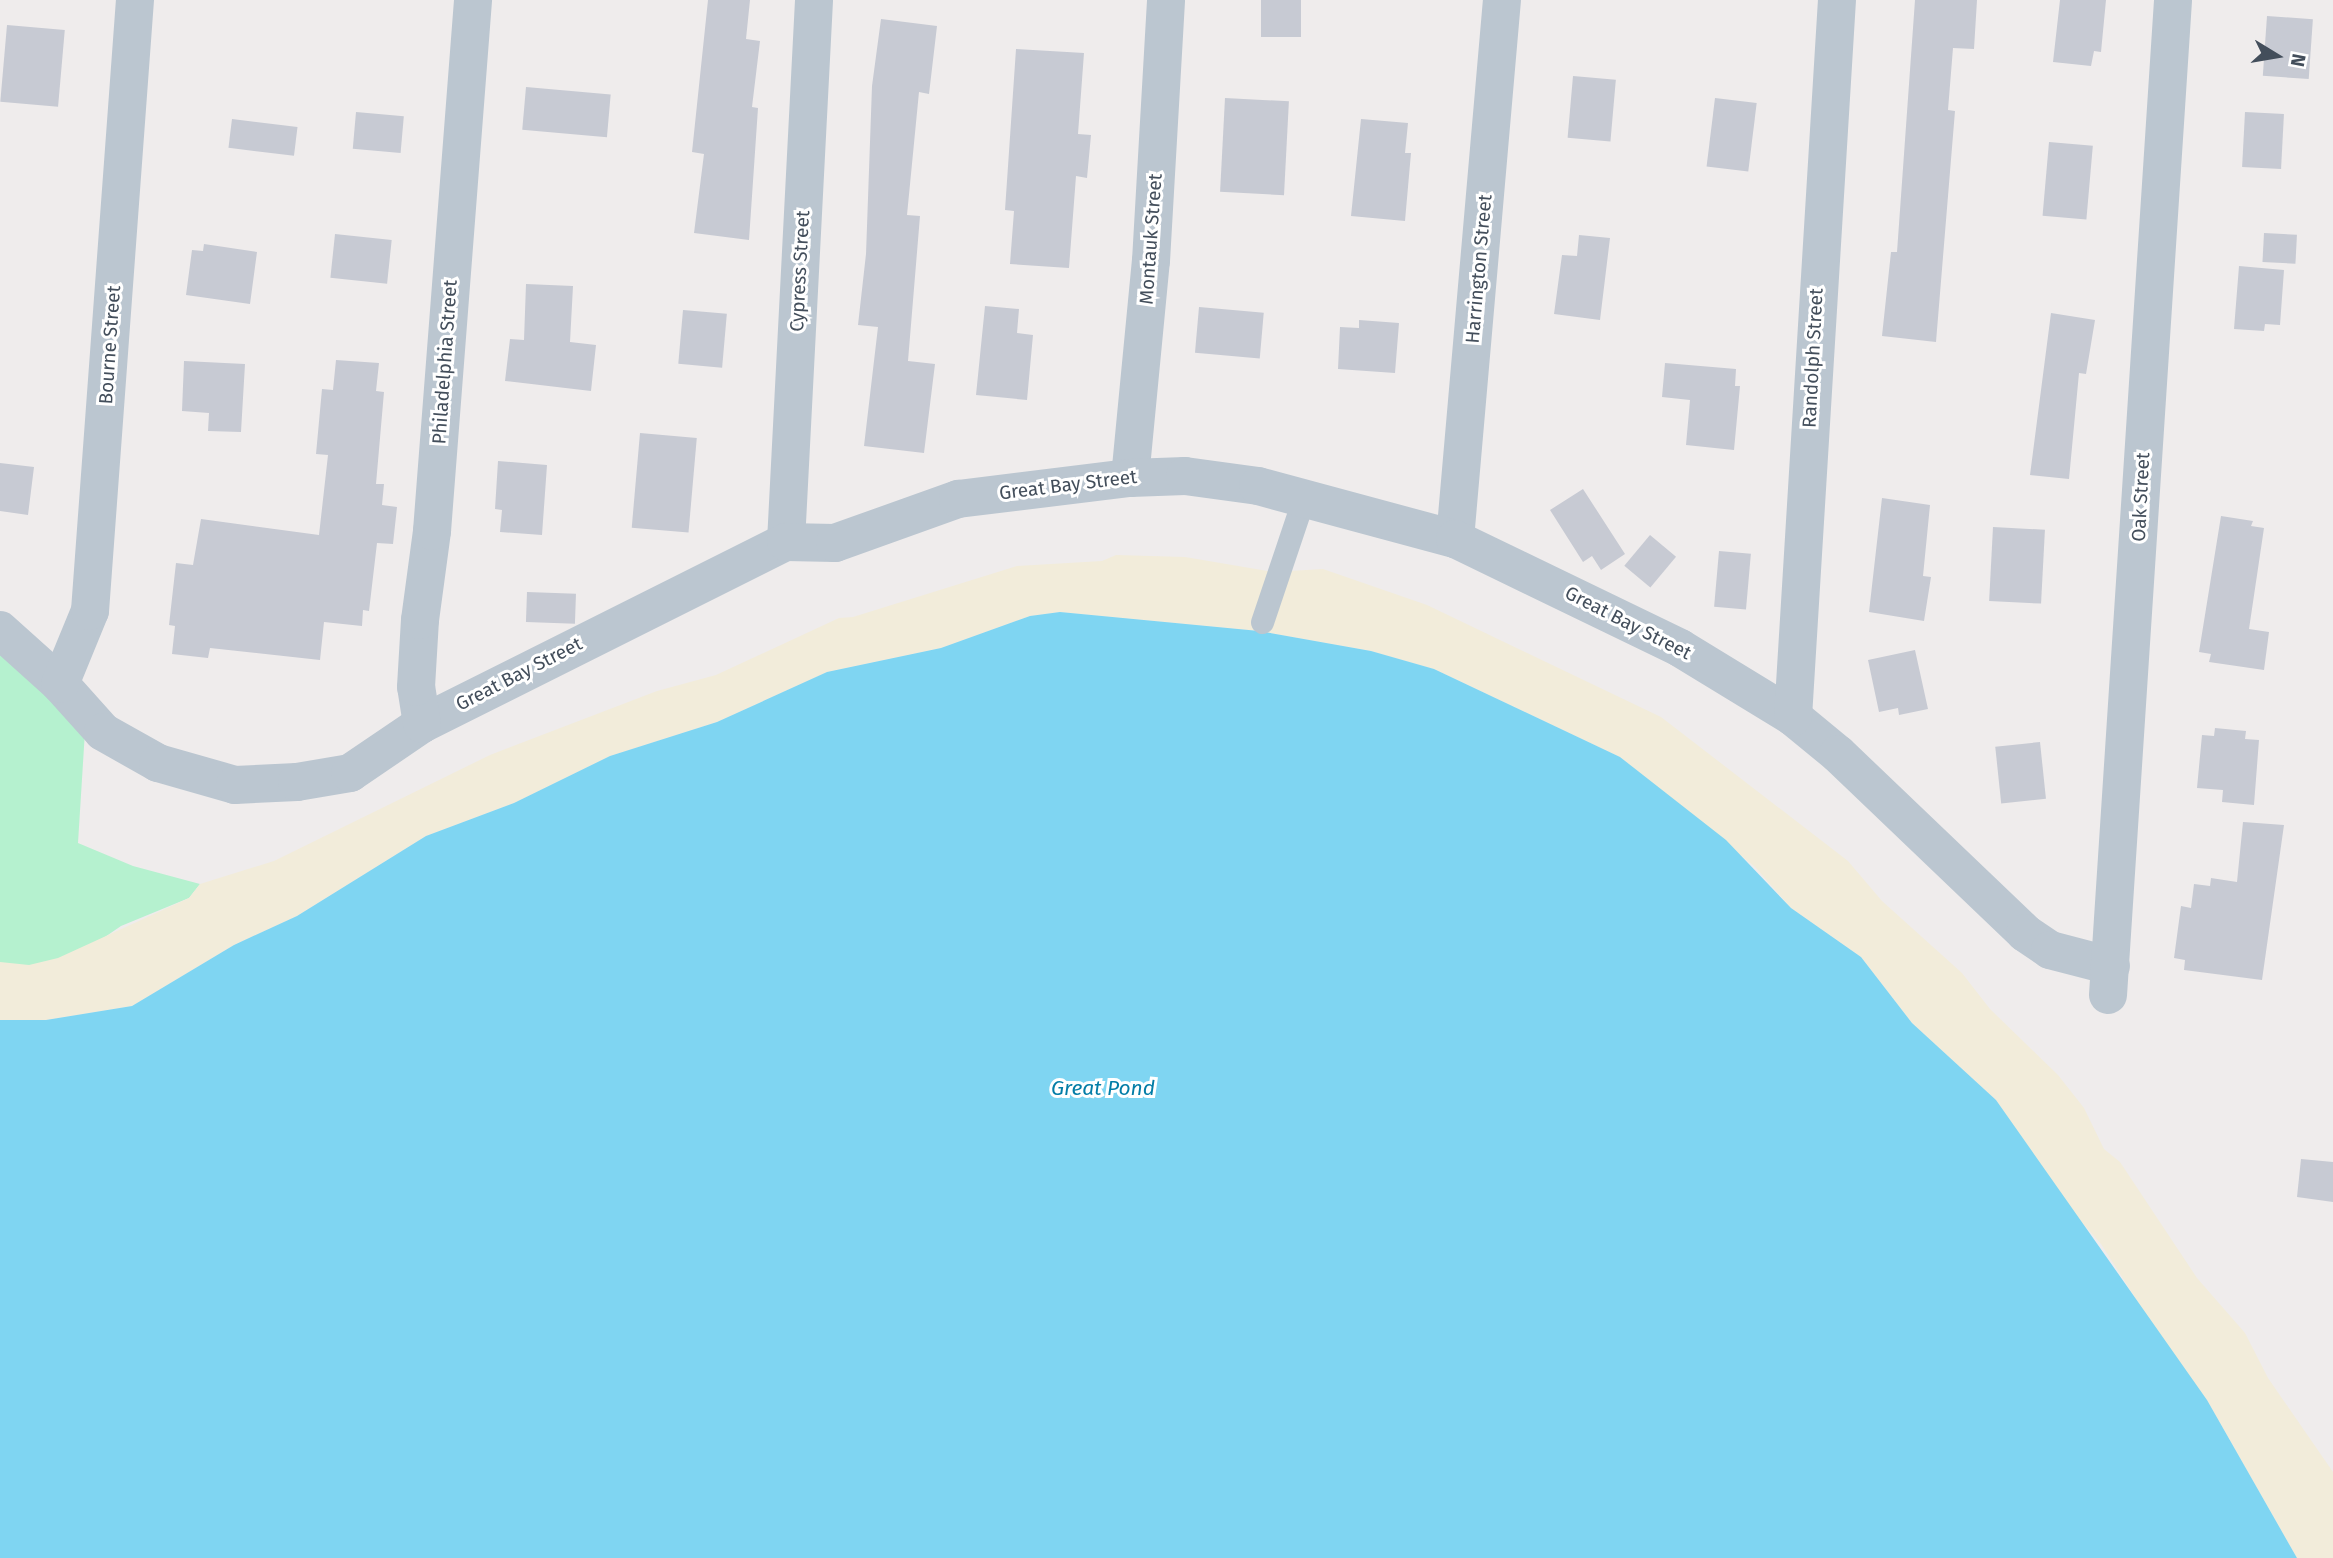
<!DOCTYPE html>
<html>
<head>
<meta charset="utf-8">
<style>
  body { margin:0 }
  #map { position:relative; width:2333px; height:1558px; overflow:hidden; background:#efecec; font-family:"Fira Sans",sans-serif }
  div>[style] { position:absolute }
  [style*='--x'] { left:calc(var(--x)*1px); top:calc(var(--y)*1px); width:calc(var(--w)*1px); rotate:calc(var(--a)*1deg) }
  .green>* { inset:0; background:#b5f1cf }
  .sand>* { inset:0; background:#f2ecda }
  .water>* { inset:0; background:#7fd5f2 }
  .building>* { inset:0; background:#c7cad3; transform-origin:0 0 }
  .lane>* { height:23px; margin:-11.5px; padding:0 11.5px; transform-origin:11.5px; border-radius:11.5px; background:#bbc6d0 }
  .street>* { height:38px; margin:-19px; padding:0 19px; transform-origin:19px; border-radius:19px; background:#bbc6d0 }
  span { translate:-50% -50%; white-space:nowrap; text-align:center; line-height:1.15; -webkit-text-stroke:6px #fff; paint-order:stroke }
  .street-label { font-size:19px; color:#434e5b }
  .water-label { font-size:21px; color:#037da7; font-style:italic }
  .north { position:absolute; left:2242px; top:21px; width:70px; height:70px; -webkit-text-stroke:5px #fff; paint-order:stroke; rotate:101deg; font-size:19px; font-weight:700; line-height:28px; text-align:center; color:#434e5b }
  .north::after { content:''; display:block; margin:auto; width:24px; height:32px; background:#434e5b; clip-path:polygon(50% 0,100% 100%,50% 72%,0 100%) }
</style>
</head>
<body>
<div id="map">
  <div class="green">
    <div style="clip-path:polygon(0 630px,86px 715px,78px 843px,133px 866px,200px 884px,189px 898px,121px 926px,0 1009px)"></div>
  </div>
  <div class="sand">
    <div style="clip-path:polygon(1116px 555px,1185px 557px,1273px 572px,1323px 569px,1427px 605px,1661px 717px,1848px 861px,1882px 901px,1962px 973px,1990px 1009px,2058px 1075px,2084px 1108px,2104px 1149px,2120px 1162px,2197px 1278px,2245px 1333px,2268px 1378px,2333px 1472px,2333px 1558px,2297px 1558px,2207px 1400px,2166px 1346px,2101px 1244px,2071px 1210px,1996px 1100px,1912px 1023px,1861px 957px,1791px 908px,1755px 867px,1620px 757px,1434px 669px,1371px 651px,1259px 631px,1060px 612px,1030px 616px,941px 648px,827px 672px,717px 722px,610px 756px,514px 803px,426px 836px,297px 916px,234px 945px,132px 1006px,46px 1020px,0 1020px,0 962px,29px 965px,58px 958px,189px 898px,200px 884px,274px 861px,490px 755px,657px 691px,716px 675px,839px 618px,853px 617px,1017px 566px,1102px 561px)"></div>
  </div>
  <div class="water">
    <div style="clip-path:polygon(1060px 612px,1259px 631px,1371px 651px,1434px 669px,1620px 757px,1726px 840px,1791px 908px,1861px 957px,1912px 1023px,1996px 1100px,2207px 1400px,2297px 1558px,0 1558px,0 1020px,46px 1020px,132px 1006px,234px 945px,297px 916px,426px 836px,514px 803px,610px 756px,717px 722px,827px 672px,941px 648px,1030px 616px)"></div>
  </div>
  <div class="building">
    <div style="clip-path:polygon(708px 0,750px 0,746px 39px,760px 41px,752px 107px,758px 108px,749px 240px,694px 233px,704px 154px,692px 152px)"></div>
    <div style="left:1261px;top:0;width:40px;height:37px"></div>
    <div style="clip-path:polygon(1915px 0,1977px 0,1974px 49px,1953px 48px,1948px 110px,1955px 111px,1936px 342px,1882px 336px,1891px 252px,1897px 252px)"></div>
    <div style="clip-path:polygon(2060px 0,2106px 0,2101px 52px,2094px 51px,2091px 66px,2053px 62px)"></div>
    <div style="left:2267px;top:16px;width:46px;height:60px;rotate:4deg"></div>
    <div style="clip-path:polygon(881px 19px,937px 26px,929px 94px,919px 92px,907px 215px,920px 216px,908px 361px,935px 364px,924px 453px,864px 446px,878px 327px,858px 325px,866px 254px,872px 86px)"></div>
    <div style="left:7px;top:25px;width:58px;height:77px;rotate:5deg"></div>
    <div style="clip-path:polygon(1016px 49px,1084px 53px,1078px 134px,1091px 135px,1087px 178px,1076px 176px,1069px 268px,1010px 264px,1014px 211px,1005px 210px)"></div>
    <div style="left:1573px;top:76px;width:43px;height:62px;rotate:5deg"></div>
    <div style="left:526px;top:87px;width:85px;height:43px;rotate:5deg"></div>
    <div style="left:1225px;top:98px;width:64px;height:94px;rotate:3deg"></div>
    <div style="left:1715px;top:98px;width:42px;height:69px;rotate:7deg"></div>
    <div style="left:356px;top:112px;width:48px;height:37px;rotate:5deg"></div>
    <div style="left:2245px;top:112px;width:39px;height:55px;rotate:3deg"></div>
    <div style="left:232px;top:119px;width:66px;height:29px;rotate:7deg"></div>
    <div style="clip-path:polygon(1361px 119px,1408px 123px,1405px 153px,1411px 153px,1405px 221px,1351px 216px)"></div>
    <div style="left:2049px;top:142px;width:44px;height:74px;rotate:5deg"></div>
    <div style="left:2264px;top:233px;width:33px;height:29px;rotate:3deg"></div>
    <div style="left:335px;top:234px;width:57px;height:44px;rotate:6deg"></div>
    <div style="clip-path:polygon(1579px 235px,1610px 238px,1600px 320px,1554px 314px,1562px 255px,1577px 256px)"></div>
    <div style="clip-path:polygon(204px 244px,257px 252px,250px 304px,186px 295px,192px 250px,203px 251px)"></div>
    <div style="clip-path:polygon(2239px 266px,2284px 270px,2280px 325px,2265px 324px,2264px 331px,2234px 329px)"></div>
    <div style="clip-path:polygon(526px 284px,573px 286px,570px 342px,596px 345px,591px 391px,505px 381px,510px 339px,524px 340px)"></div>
    <div style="clip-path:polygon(985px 306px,1019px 309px,1017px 333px,1033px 335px,1027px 400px,976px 395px)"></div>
    <div style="left:1199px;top:307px;width:65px;height:46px;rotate:5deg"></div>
    <div style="left:683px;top:310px;width:44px;height:54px;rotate:5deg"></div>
    <div style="clip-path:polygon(2051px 313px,2095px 320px,2086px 374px,2079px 373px,2069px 479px,2030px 475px)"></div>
    <div style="clip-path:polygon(1359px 320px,1399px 323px,1395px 373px,1338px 369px,1340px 327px,1359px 328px)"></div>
    <div style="clip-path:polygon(336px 360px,379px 363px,376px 391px,384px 392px,376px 484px,384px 484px,382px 505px,397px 507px,393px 544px,377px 543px,369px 611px,363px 610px,362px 626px,324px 622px,320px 660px,210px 648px,208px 658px,172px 654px,175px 626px,169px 625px,176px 563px,193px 565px,201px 519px,319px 535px,328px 455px,316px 454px,322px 389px,333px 390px)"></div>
    <div style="clip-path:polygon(184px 361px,245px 364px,241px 432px,208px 431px,209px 413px,182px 411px)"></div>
    <div style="clip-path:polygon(1665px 363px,1736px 369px,1735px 386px,1740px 386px,1734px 450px,1686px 445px,1690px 400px,1662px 397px)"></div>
    <div style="left:640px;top:433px;width:57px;height:95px;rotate:5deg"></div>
    <div style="clip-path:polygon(498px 461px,547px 465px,542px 535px,500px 532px,502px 510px,495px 509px)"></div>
    <div style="clip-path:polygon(0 463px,34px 467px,28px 515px,0 511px)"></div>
    <div style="clip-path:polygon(1583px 489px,1625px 554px,1601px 570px,1592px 556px,1583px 562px,1550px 510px)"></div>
    <div style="clip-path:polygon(1882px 498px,1930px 505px,1923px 576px,1931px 577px,1924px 621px,1869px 612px)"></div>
    <div style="clip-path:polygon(2221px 516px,2253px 521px,2251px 526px,2264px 528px,2249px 629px,2269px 632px,2264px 670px,2209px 662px,2211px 654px,2199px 652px)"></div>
    <div style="left:1993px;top:527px;width:52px;height:74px;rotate:3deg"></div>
    <div style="left:1650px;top:535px;width:34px;height:40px;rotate:40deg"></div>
    <div style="left:1719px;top:551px;width:32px;height:56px;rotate:5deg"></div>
    <div style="left:527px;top:592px;width:49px;height:30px;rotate:2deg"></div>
    <div style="clip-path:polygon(1915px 650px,1928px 709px,1899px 715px,1898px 708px,1879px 712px,1868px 660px)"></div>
    <div style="clip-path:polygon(2215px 728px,2246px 731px,2245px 739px,2259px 740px,2254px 805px,2222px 802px,2223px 790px,2197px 788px,2202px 735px,2214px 736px)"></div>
    <div style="left:2040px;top:742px;width:57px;height:45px;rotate:84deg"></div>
    <div style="clip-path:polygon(2243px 822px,2284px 825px,2262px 980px,2184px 970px,2185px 960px,2174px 958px,2181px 906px,2191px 908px,2194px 884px,2210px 886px,2211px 878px,2237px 882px)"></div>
    <div style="clip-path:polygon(2301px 1159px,2333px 1162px,2333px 1202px,2297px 1197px)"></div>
  </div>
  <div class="lane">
    <div style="--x:1262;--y:622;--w:132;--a:-71.4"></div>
  </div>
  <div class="street">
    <div style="--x:1130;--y:478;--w:218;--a:-84.5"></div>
    <div style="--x:1151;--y:261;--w:261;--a:-86.7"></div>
    <div style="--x:1455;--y:539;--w:541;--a:-85.02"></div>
    <div style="--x:786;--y:542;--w:543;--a:-87.04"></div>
    <div style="--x:0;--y:630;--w:81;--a:42"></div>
    <div style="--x:60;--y:684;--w:64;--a:48.1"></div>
    <div style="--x:103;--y:732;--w:63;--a:29.4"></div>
    <div style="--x:158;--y:763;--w:80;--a:15.9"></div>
    <div style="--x:235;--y:785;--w:62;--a:-2.8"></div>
    <div style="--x:297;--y:782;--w:54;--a:-9.6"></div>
    <div style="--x:350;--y:773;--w:87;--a:-34.2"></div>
    <div style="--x:422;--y:724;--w:407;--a:-26.6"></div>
    <div style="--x:786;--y:542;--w:49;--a:1.2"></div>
    <div style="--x:835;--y:543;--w:131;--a:-19.7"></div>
    <div style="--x:958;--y:499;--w:173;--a:-7"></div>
    <div style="--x:1130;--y:478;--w:55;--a:-2.1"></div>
    <div style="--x:1185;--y:476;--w:74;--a:7.8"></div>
    <div style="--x:1258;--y:486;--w:204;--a:15.1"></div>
    <div style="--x:1455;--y:539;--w:250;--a:25.8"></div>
    <div style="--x:1680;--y:648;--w:132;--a:31.4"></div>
    <div style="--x:1793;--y:717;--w:58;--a:39.4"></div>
    <div style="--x:1838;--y:754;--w:259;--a:43.7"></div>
    <div style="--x:2025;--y:933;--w:30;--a:34"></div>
    <div style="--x:2050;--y:950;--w:63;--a:14.7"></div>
    <div style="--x:60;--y:684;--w:79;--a:-67.7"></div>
    <div style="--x:90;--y:611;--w:613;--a:-85.79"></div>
    <div style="--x:1793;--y:717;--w:718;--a:-86.49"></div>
    <div style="--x:422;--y:724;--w:37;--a:-99"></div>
    <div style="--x:416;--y:687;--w:67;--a:-86.6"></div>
    <div style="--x:420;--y:620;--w:90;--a:-82.3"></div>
    <div style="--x:432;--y:531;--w:533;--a:-85.58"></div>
    <div style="--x:2108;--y:995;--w:997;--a:-86.26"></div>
  </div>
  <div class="street-label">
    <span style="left:1151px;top:239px;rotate:-86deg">Montauk Street</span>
    <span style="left:1479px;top:269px;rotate:-85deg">Harrington Street</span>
    <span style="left:800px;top:271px;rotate:-87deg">Cypress Street</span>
    <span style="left:110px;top:345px;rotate:-86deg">Bourne Street</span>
    <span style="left:1813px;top:358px;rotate:-87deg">Randolph Street</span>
    <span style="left:445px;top:362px;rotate:-86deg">Philadelphia Street</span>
    <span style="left:1068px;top:485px;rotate:-7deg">Great Bay Street</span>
    <span style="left:2141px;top:497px;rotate:-87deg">Oak Street</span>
    <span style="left:1628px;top:623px;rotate:27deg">Great Bay Street</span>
    <span style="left:519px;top:674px;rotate:-27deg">Great Bay Street</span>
  </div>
  <div class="water-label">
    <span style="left:1103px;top:1088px">Great Pond</span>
  </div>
  <div class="north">N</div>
</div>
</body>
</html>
